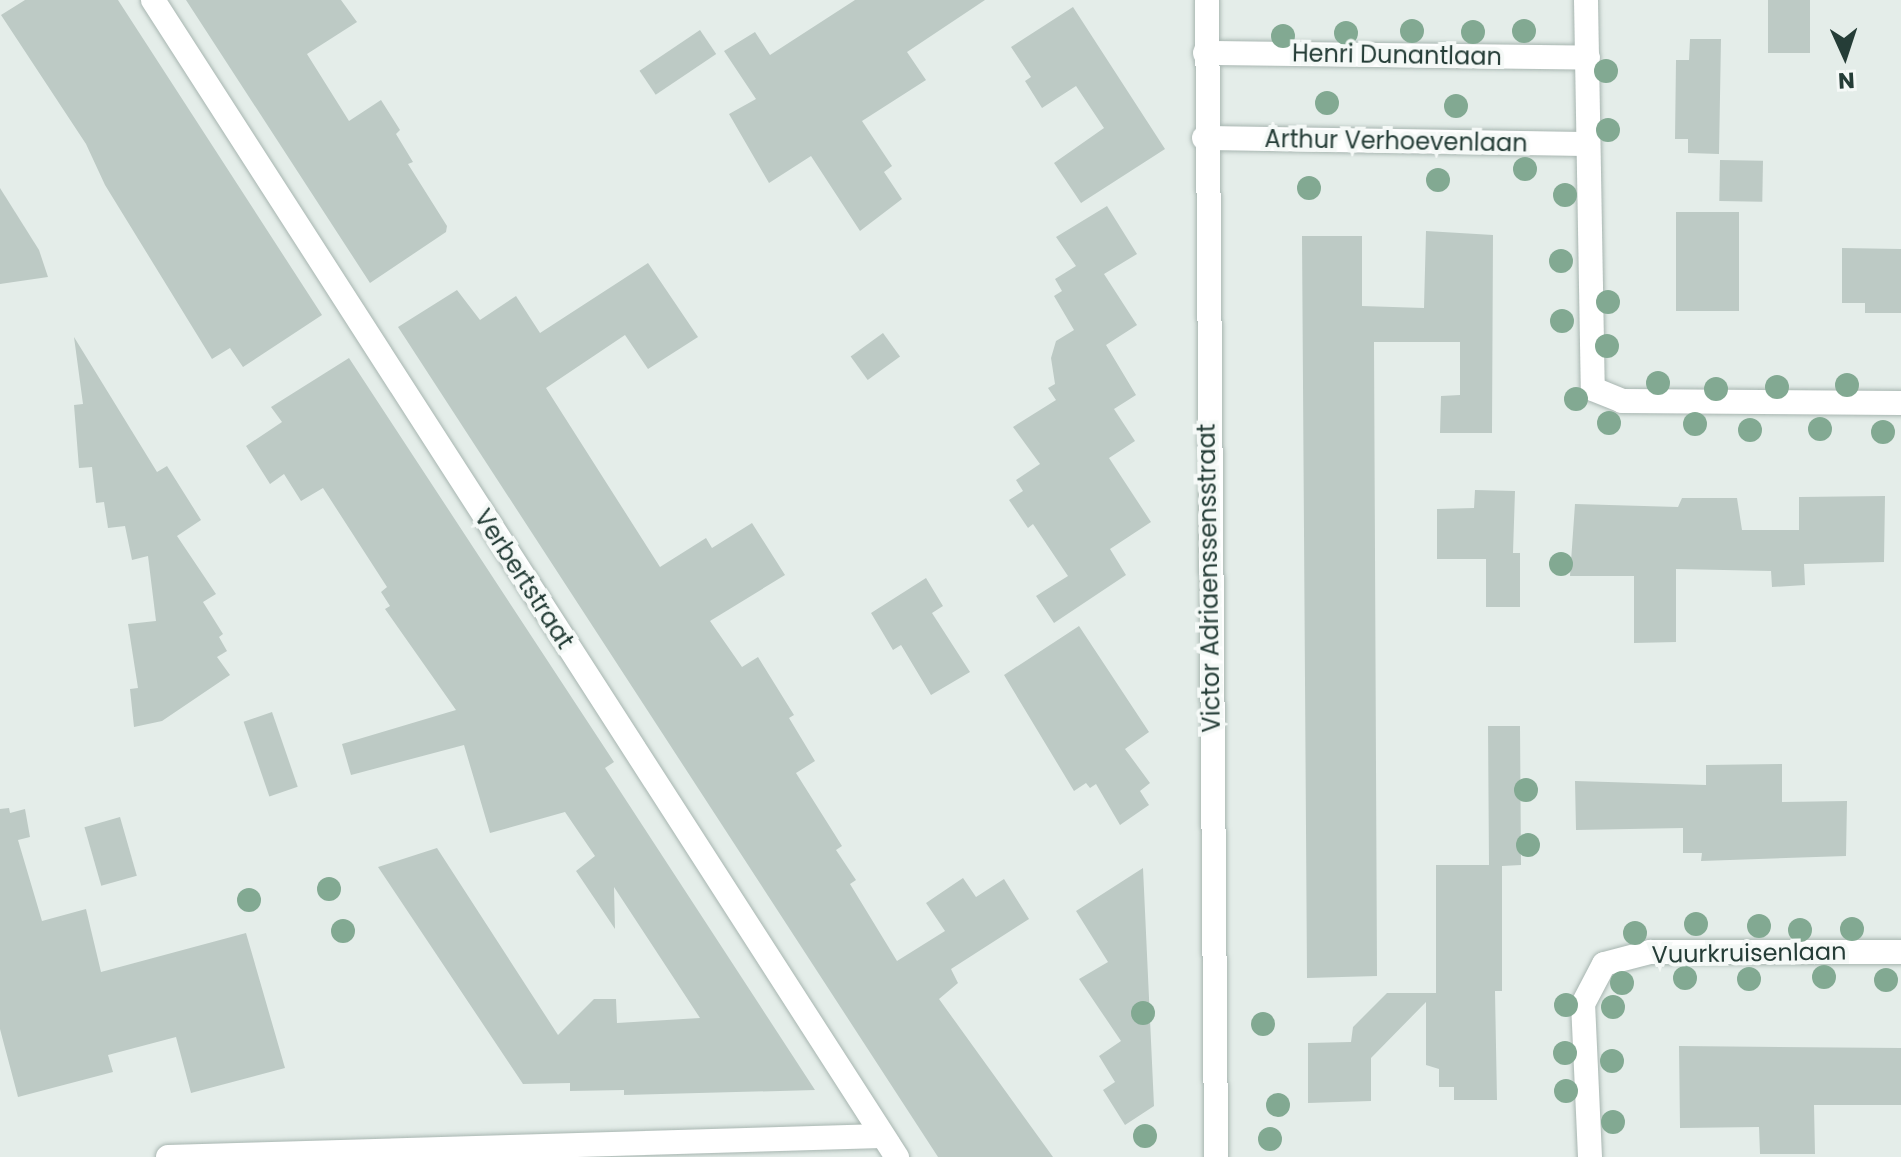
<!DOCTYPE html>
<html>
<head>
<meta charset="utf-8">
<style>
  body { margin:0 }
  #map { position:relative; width:1901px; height:1157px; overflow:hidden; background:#e4ede9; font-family:Poppins,sans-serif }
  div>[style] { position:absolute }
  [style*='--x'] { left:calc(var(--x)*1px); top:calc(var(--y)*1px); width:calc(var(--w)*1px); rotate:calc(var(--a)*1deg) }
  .building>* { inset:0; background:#bdcac5; transform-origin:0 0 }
  .roads { filter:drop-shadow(0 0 2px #a7b5b0) drop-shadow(0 0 2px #a7b5b0) }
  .minor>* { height:24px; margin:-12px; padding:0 12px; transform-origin:12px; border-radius:12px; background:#fff }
  .tertiary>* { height:24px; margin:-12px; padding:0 12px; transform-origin:12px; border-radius:12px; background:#fff }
  .trees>* { width:24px; height:24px; margin:-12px; border-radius:50%; background:#82a992 }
  span { translate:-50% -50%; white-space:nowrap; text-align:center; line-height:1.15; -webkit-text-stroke:8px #f5f9f7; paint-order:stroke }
  .street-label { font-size:24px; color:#253d37 }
  .north { position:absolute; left:1805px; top:16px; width:80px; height:80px; -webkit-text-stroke:6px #f5f9f7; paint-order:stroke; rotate:177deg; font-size:22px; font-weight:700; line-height:32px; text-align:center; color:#253d37 }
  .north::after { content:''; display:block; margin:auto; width:28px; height:36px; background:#253d37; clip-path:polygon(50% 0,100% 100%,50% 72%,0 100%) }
</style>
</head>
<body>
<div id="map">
  <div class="building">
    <div style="clip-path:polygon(25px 0,118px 0,322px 315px,243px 367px,230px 348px,212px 359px,105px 185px,86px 144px,1px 15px)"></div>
    <div style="clip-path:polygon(186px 0,341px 0,357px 22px,307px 54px,349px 121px,381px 100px,400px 130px,396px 134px,413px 162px,408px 164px,447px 226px,446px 232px,370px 283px)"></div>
    <div style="clip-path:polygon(855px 0,985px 0,907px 52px,926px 80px,862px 121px,892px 166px,884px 172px,902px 199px,860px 231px,811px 156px,769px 183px,729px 114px,756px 99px,724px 51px,755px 32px,770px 55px)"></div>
    <div style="left:1768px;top:0;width:42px;height:53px"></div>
    <div style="clip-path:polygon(1073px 7px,1165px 149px,1081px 203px,1054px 163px,1104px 128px,1076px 86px,1042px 108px,1025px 81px,1031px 77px,1011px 47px)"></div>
    <div style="left:700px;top:30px;width:29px;height:73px;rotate:56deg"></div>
    <div style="clip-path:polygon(1690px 39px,1721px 39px,1719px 154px,1688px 153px,1688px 139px,1675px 139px,1676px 60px,1689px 60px)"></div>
    <div style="left:1720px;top:160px;width:43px;height:41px;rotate:1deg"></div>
    <div style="clip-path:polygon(0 188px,39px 250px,48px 277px,0 284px)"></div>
    <div style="clip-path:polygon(1107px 206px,1137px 254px,1104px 274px,1137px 325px,1106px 345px,1136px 395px,1114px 409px,1135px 441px,1109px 458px,1151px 522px,1110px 549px,1126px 575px,1054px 623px,1036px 596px,1068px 576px,1033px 524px,1028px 528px,1009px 500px,1023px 491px,1016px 480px,1040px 464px,1013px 427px,1056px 400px,1048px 388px,1055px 384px,1051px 358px,1056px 341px,1074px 330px,1054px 296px,1062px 291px,1055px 279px,1076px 266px,1056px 237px)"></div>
    <div style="left:1676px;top:212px;width:63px;height:99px"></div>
    <div style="clip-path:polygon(1426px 231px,1493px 235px,1492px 433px,1440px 433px,1441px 396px,1460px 395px,1460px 342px,1374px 342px,1377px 976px,1307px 978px,1302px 236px,1362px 236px,1362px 306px,1424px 308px)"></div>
    <div style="clip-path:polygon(1842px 248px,1901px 249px,1901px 313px,1865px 313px,1865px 303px,1842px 303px)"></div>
    <div style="clip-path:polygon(648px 263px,698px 337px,648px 369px,625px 335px,546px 388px,660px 567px,706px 538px,712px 548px,752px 523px,785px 575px,710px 621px,742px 667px,758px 657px,794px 715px,789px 718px,815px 761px,796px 773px,842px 846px,836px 850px,856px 880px,850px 884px,897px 961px,945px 931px,926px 903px,963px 878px,976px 897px,1004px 879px,1029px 919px,951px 969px,958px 983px,939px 999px,1053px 1157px,938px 1157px,398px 327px,457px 290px,480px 320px,516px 296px,540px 333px)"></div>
    <div style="left:883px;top:333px;width:29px;height:40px;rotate:54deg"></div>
    <div style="clip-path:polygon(74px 337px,157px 472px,167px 466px,201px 520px,177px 536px,216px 594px,203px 602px,223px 634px,219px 637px,227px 651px,217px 657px,230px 675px,162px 721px,134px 727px,130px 689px,138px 688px,128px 624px,156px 621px,148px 556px,132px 560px,125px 526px,108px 528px,104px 502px,96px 503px,92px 467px,79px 468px,74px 405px,83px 404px)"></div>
    <div style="clip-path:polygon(349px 358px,614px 762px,605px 768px,815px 1090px,624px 1095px,624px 1090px,570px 1091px,570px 1083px,523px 1084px,378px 867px,437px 848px,558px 1035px,594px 999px,616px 999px,617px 1023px,700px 1018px,614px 887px,615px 929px,576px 871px,595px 856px,565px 812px,490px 833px,464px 745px,351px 775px,342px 744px,456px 710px,385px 609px,390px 606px,381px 592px,387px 587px,323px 488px,301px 501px,284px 474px,270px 484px,246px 446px,282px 422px,271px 407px)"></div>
    <div style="clip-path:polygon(1475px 490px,1515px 491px,1513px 553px,1520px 553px,1520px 607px,1486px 607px,1486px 559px,1437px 559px,1437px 509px,1474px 508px)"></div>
    <div style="clip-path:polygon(1885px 496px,1884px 562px,1804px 564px,1805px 585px,1772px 587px,1771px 571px,1676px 569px,1676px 642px,1634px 643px,1634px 576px,1570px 576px,1575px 504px,1678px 507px,1682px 498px,1737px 498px,1742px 530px,1799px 530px,1799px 497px)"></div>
    <div style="clip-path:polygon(926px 578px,943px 606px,932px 613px,970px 672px,931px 695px,901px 645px,893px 650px,871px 613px)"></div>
    <div style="clip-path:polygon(1079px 626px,1149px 732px,1125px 749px,1150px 783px,1140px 791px,1149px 805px,1120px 825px,1096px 784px,1090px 788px,1086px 783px,1074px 791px,1004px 675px)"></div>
    <div style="left:272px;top:712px;width:79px;height:30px;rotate:71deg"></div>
    <div style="clip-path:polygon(1488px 726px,1520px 726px,1521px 865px,1502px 866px,1502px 991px,1495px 991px,1497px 1100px,1454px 1100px,1454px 1087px,1439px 1087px,1439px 1069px,1426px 1065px,1426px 1002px,1371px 1058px,1371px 1101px,1308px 1103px,1308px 1043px,1351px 1042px,1353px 1027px,1387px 993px,1436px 993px,1436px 865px,1489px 865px)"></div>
    <div style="clip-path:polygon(1782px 764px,1782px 802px,1847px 801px,1846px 856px,1701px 861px,1702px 853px,1683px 853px,1683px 828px,1576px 830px,1575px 781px,1706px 785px,1706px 765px)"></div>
    <div style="clip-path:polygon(9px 808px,10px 813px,25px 809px,30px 837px,18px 840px,42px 921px,86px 909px,101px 972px,246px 933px,285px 1068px,191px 1093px,176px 1037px,108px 1055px,113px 1072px,18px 1097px,0 1029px,0 809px)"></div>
    <div style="left:120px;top:817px;width:61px;height:37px;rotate:74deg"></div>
    <div style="clip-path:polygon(1143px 868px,1154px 1106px,1125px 1125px,1103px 1090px,1115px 1082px,1099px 1056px,1121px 1041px,1079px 979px,1108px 962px,1076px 911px)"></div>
    <div style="clip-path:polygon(1679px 1046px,1901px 1048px,1901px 1105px,1814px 1105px,1815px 1154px,1760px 1154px,1759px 1127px,1680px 1128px)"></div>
  </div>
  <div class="roads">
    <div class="minor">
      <div style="--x:1586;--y:0;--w:389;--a:89"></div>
      <div style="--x:1593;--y:389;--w:31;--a:22"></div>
      <div style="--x:1622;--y:401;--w:279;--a:0.4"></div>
      <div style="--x:1205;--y:53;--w:383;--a:0.7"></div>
      <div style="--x:1204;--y:138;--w:384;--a:0.9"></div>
      <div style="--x:168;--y:1157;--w:714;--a:-1.68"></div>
      <div style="--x:1590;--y:1157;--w:153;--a:-92.6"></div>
      <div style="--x:1583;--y:1004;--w:45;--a:-62.3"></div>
      <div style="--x:1604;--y:964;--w:48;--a:-14.6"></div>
      <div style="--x:1650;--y:952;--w:251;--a:0"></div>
    </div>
    <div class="tertiary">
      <div style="--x:153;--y:0;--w:1376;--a:57.26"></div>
      <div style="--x:1207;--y:0;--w:1157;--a:89.55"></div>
    </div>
  </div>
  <div class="trees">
    <div style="left:1412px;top:31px"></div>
    <div style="left:1524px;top:31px"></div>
    <div style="left:1473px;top:32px"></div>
    <div style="left:1346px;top:33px"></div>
    <div style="left:1283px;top:36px"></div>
    <div style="left:1606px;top:71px"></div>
    <div style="left:1327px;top:103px"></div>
    <div style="left:1456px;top:106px"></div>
    <div style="left:1608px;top:130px"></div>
    <div style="left:1525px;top:169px"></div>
    <div style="left:1438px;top:180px"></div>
    <div style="left:1309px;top:188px"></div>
    <div style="left:1565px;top:195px"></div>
    <div style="left:1561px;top:261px"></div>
    <div style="left:1608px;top:302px"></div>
    <div style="left:1562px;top:321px"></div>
    <div style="left:1607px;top:346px"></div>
    <div style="left:1658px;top:383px"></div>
    <div style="left:1847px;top:385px"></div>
    <div style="left:1777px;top:387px"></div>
    <div style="left:1716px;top:389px"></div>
    <div style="left:1576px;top:399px"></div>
    <div style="left:1609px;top:423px"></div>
    <div style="left:1695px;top:424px"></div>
    <div style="left:1820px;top:429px"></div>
    <div style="left:1750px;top:430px"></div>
    <div style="left:1883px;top:432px"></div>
    <div style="left:1561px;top:564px"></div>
    <div style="left:1526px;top:790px"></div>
    <div style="left:1528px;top:845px"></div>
    <div style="left:329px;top:889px"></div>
    <div style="left:249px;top:900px"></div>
    <div style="left:1696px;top:924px"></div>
    <div style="left:1759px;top:926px"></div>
    <div style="left:1852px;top:929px"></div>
    <div style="left:1800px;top:930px"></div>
    <div style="left:343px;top:931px"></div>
    <div style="left:1635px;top:933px"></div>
    <div style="left:1824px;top:977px"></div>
    <div style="left:1685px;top:978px"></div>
    <div style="left:1749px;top:979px"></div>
    <div style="left:1886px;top:980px"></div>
    <div style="left:1622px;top:983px"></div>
    <div style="left:1566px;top:1005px"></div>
    <div style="left:1613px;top:1007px"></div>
    <div style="left:1143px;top:1013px"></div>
    <div style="left:1263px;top:1024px"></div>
    <div style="left:1565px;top:1053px"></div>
    <div style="left:1612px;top:1061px"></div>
    <div style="left:1566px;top:1091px"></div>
    <div style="left:1278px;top:1105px"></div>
    <div style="left:1613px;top:1122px"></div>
    <div style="left:1145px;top:1136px"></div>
    <div style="left:1270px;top:1139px"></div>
  </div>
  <div class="street-label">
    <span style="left:1397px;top:55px;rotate:1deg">Henri Dunantlaan</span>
    <span style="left:1396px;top:141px;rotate:1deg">Arthur Verhoevenlaan</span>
    <span style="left:1209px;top:578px;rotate:-91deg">Victor Adriaenssensstraat</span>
    <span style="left:524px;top:579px;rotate:57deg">Verbertstraat</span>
    <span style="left:1749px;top:953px;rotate:-1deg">Vuurkruisenlaan</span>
  </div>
  <div class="north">N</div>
</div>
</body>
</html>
